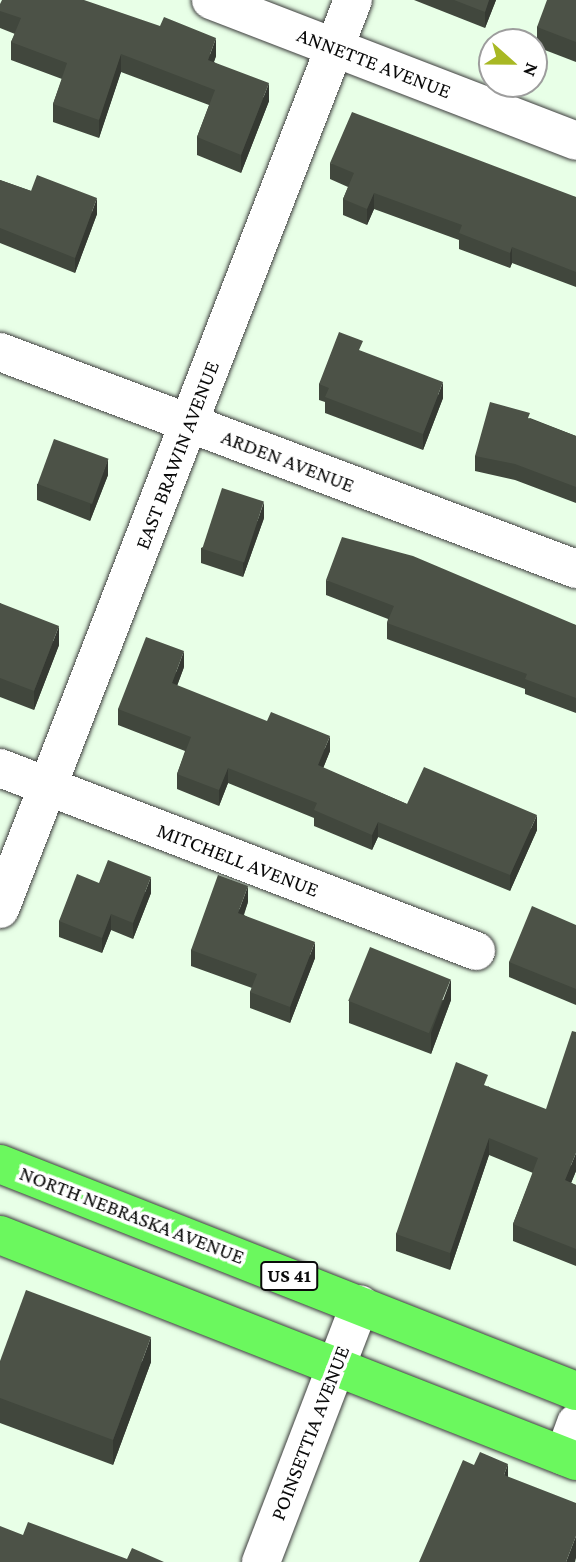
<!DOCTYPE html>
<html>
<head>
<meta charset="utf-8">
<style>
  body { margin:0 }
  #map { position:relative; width:576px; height:1562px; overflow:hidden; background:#e8ffe7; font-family:"Crimson Pro",serif }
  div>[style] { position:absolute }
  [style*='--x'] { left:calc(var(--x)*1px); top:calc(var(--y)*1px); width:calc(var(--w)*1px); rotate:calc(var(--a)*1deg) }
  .roads { filter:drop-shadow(0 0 2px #3d3d3d) drop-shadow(0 0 2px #3d3d3d) }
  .minor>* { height:38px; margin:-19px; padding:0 19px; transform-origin:19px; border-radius:19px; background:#fff }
  .primary>* { height:38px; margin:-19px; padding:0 19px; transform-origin:19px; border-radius:19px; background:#6bf85e }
  .wall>* { inset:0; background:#41473d }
  .shaded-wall>* { inset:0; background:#353932 }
  .building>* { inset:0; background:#4c5247; transform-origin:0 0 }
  span { translate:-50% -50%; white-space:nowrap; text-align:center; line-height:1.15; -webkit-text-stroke:7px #fff; paint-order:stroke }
  .shield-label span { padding:2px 5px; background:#fff; border:2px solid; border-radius:5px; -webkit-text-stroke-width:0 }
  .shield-label { font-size:19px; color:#0a0a0a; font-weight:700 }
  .street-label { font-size:21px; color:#0a0a0a }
  .north { position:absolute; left:478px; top:28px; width:70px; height:70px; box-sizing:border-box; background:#fff; border:2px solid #9d9d9d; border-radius:50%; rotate:111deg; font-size:19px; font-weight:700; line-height:28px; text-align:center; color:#0a0a0a }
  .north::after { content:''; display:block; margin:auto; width:24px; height:32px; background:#a8b824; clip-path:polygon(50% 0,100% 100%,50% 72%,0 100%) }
</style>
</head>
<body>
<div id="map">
  <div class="roads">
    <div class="minor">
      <div style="--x:211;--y:0;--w:391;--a:21.1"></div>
      <div style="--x:0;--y:352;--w:616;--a:20.64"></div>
      <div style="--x:0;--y:768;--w:510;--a:21.03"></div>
      <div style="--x:0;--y:909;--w:975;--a:-68.78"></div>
      <div style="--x:564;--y:1456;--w:35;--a:-70"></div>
      <div style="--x:261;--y:1562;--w:276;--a:-69"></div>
    </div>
    <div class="primary">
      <div style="--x:0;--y:1164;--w:619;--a:21.51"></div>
      <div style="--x:0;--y:1235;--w:619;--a:21.42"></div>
    </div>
  </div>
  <div class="wall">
    <div style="clip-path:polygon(414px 0,496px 0,485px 28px)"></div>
    <div style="clip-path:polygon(576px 0,576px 62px,537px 47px,537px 27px)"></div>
    <div style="clip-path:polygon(0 4px,216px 56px,214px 62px,269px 101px,241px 173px,197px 155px,197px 137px,209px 105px,121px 72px,99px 138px,53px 122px,53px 104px,62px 79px,11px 60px,11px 42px,15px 34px,0 28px)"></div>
    <div style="clip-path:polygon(330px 163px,576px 197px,576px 287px,512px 263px,510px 268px,459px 249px,459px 240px,374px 209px,367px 225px,343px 215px,343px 199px,348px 187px,330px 179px)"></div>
    <div style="clip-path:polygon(0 180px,97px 214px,75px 273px,0 243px)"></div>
    <div style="clip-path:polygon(363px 352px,443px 398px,423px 450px,325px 413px,325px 402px,319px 400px,319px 384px)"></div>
    <div style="clip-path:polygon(530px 418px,576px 436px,576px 503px,515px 480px,475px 471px,475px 456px)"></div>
    <div style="clip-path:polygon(108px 475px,90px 521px,37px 500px,37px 484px)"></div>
    <div style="clip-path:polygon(264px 518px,243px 577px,201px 563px,201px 548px)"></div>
    <div style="clip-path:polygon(326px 580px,576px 625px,576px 713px,525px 694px,525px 689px,387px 639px,387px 623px,388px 619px,326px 595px)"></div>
    <div style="clip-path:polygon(0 603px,59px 645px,34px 710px,0 697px)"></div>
    <div style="clip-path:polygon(184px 667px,177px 686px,330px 751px,323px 768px,407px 804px,537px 830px,510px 891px,378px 837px,372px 850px,314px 826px,314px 818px,228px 783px,219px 806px,177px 789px,177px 774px,185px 751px,118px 725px,118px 709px)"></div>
    <div style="clip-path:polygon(99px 883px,151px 893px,133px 939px,111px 930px,102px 953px,59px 937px,59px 921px)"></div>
    <div style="clip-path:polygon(248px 902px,244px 915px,315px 958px,290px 1023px,250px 1008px,250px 992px,252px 988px,191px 966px,191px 950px)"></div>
    <div style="clip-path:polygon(576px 925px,576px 1005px,509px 977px,509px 962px)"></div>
    <div style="clip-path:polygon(451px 1000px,431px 1054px,349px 1023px,349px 1001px)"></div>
    <div style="clip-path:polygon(488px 1086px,576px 1171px,571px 1183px,576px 1185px,576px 1266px,513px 1241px,513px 1224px,533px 1173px,489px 1155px,450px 1270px,396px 1251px,396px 1234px)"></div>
    <div style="clip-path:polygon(0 1361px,151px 1362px,113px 1465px,0 1423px)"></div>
  </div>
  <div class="shaded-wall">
    <div style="clip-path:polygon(489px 0,496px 0,485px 28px,485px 12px)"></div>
    <div style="clip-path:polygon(216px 38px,216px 56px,208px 77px,208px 60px)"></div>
    <div style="clip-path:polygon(121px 54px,121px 72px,99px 138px,99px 120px)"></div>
    <div style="clip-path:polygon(269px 83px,269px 101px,241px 173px,241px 155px)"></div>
    <div style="clip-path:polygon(374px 193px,374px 209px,367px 225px,367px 209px)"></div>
    <div style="clip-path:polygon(97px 198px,97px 214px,75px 273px,75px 258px)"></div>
    <div style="clip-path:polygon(512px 247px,512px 263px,510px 268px,510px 253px)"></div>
    <div style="clip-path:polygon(443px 382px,443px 398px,423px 450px,423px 434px)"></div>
    <div style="clip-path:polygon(108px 459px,108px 475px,90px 521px,90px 505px)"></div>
    <div style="clip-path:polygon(264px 502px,264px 518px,243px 577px,243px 562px)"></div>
    <div style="clip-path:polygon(59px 626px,59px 645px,34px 710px,34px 691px)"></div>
    <div style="clip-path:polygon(184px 651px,184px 667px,172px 699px,172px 683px)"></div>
    <div style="clip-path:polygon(330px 736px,330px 751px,318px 781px,318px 765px)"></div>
    <div style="clip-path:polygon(228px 768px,228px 783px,219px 806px,219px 790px)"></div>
    <div style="clip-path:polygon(537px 815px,537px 830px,510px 891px,510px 875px)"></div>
    <div style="clip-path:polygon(378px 822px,378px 837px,372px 850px,372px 835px)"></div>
    <div style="clip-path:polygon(151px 877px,151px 893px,133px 939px,133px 923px)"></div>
    <div style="clip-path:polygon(248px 886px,248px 902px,238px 929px,238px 913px)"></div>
    <div style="clip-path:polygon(111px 914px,111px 930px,102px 953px,102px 938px)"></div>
    <div style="clip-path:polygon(315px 942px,315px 958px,290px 1023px,290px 1007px)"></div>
    <div style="clip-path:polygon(451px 979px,451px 1000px,431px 1054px,431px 1033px)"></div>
    <div style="clip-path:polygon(489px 1138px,489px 1155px,450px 1270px,450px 1253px)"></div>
    <div style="clip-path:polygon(576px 1153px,576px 1171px,565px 1198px,565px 1180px)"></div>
    <div style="clip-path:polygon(151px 1337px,151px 1362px,113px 1465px,113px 1440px)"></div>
    <div style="clip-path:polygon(508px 1464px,508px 1486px,504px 1475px)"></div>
    <div style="clip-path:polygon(576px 1536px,576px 1558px,575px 1562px,566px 1562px)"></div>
  </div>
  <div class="building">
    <div style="clip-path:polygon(2px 0,84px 0,160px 26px,164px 17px,216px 38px,208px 60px,269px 83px,241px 155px,197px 137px,215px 90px,121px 54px,99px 120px,53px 104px,67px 63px,11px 42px,21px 18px,0 11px,0 4px)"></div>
    <div style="clip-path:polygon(454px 0,489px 0,485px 12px)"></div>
    <div style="clip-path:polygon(547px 0,576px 0,576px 42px,537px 27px)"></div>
    <div style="clip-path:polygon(352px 112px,576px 197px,576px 272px,512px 247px,510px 253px,459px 233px,462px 225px,374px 193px,367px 209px,343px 199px,354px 173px,330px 163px)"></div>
    <div style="clip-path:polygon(37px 175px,97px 198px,75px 258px,0 228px,0 180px,31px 191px)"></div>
    <div style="clip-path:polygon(339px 332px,363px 341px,359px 350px,443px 382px,423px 434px,325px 397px,329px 388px,319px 384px)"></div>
    <div style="clip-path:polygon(490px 402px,530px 413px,528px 418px,576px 436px,576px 487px,515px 464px,475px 456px)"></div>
    <div style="left:54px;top:439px;width:58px;height:48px;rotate:20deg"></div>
    <div style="left:222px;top:488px;width:44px;height:64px;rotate:18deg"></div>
    <div style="clip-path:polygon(342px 537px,413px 556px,576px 625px,576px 698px,525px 679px,527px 674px,387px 623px,394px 606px,326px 580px)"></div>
    <div style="clip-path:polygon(0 603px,59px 626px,34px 691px,0 678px)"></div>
    <div style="clip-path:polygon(146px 637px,184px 651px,172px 683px,267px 721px,271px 712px,330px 736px,318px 765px,407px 804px,424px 767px,537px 815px,510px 875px,378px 822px,372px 835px,314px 810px,317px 803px,228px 768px,219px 790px,177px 774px,191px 737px,118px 709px)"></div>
    <div style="clip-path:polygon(108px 860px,151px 877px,133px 923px,111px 914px,102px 938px,59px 921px,77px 874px,99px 883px)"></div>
    <div style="clip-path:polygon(218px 875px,248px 886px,238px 913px,315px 942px,290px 1007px,250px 992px,257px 974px,191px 950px)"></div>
    <div style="clip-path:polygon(532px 906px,576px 925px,576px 989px,509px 962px)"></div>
    <div style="left:370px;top:947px;width:87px;height:58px;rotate:22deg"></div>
    <div style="clip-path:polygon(572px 1031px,576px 1032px,576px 1153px,565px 1180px,576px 1185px,576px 1249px,513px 1224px,538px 1158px,489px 1138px,450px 1253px,396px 1234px,456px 1062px,488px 1075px,484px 1085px,546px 1109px)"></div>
    <div style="clip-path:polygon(26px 1290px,151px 1337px,113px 1440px,0 1398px,0 1361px)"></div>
    <div style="clip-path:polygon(480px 1452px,508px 1464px,504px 1475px,576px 1503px,576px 1536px,566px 1562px,567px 1562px,419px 1562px,463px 1460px,474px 1465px)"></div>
    <div style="clip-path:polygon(28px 1522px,127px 1559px,132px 1548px,164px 1562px,0 1562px,0 1526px,23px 1535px)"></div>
  </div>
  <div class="shield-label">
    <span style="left:289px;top:1276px">US 41</span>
  </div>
  <div class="street-label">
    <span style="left:374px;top:63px;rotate:21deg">ANNETTE AVENUE</span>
    <span style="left:177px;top:455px;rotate:-69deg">EAST BRAWIN AVENUE</span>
    <span style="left:288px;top:461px;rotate:21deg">ARDEN AVENUE</span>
    <span style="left:238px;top:860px;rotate:21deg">MITCHELL AVENUE</span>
    <span style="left:132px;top:1215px;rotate:21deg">NORTH NEBRASKA AVENUE</span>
    <span style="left:310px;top:1433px;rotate:-69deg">POINSETTIA AVENUE</span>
  </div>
  <div class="north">N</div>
</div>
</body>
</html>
